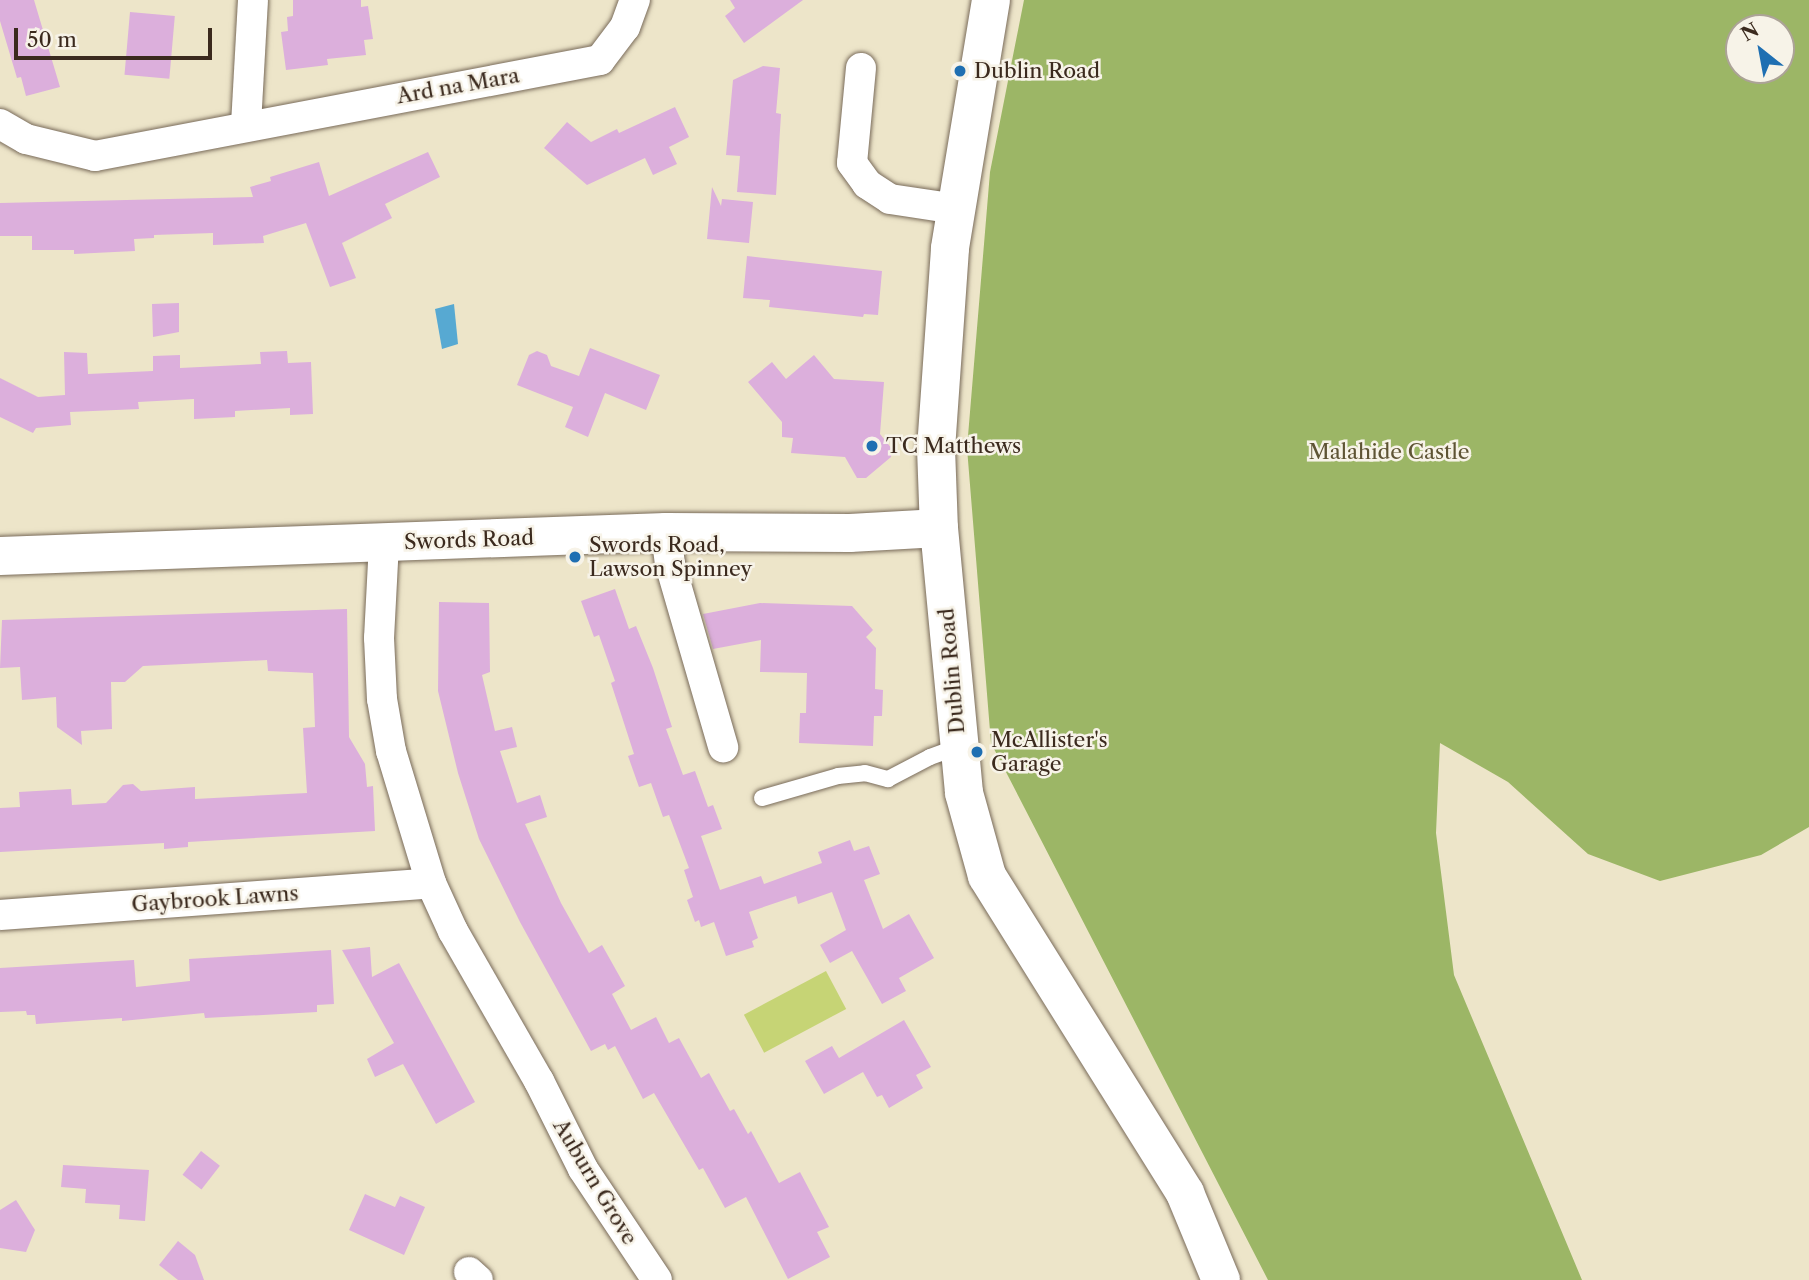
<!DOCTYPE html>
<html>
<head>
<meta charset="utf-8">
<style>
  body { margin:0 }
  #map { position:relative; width:1809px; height:1280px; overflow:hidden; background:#ede5c9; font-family:"Libre Caslon Text",serif }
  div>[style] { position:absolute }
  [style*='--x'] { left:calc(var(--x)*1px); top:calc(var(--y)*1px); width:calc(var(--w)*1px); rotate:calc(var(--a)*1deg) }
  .green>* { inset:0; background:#c6d475; transform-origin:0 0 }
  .forest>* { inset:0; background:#9cb666 }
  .water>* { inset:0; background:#57a9d2 }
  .building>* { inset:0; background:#dcafdc; transform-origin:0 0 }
  .roads { filter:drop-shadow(0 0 2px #796b5a) drop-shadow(0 0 2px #796b5a) }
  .lane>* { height:16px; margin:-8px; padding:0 8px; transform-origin:8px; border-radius:8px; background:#fff }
  .street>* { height:30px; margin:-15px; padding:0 15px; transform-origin:15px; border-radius:15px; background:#fff }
  .secondary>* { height:38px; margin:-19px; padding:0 19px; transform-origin:19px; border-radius:19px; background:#fff }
  .dots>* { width:19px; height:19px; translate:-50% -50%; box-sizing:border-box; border:4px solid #f7f3e8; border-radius:50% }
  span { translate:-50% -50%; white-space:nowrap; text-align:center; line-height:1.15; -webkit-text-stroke:5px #f7f3e8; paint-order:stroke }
  .poi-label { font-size:21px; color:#3b2a1e }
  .left { translate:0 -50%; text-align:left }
  .street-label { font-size:21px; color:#3b2a1e }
  .park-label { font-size:21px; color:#5e5434 }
  .north { position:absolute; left:1725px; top:14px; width:70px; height:70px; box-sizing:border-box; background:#f7f3e8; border:2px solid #aca397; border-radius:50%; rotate:329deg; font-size:19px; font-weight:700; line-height:28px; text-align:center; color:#3b2a1e }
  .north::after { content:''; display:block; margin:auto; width:24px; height:32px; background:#1f6fb2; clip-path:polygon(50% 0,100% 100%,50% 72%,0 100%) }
  .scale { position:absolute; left:14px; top:28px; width:198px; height:32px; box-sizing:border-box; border:4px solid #3b2a1e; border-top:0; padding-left:9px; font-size:21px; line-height:24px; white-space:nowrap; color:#3b2a1e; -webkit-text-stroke:5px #f7f3e8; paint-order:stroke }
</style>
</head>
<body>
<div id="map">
  <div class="green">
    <div style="left:826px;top:971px;width:43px;height:93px;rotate:62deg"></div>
  </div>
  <div class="forest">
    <div style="clip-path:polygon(evenodd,1024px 0,1809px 0,1809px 827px,1761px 855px,1660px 881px,1588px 854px,1508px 782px,1440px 743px,1436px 833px,1454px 975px,1582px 1280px,1268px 1280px,991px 743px,967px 448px,990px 172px,1024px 0,1781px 28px,1781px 70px,1739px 70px,1739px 28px,1781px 28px)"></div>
  </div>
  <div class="water">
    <div style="clip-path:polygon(454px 304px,458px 344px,442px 349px,435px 309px)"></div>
  </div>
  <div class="building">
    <div style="clip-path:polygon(0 0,34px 0,60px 87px,26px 96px,21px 77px,17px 78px,0 21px)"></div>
    <div style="clip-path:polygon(293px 0,361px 0,361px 7px,368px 6px,373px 39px,364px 40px,366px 55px,327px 59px,328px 65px,286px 70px,281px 32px,288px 31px,287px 17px,293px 16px)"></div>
    <div style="clip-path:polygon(730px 0,803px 0,744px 43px,725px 16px,735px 8px)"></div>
    <div style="left:130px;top:12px;width:45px;height:63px;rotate:5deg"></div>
    <div style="clip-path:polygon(763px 66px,780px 68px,776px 113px,781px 114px,776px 195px,737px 192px,740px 156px,726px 155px,733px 80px)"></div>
    <div style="clip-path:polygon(675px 107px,689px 137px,669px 147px,677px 164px,653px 175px,645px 158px,587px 185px,544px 148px,567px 122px,591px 142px,617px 129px,619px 133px)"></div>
    <div style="clip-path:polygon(428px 152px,440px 177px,385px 204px,392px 218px,342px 243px,356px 278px,330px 287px,306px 223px,263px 236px,264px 243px,213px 245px,213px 233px,154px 235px,154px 238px,134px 239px,135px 251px,74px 254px,74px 250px,32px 250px,32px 236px,0 236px,0 203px,253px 197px,250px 187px,271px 181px,270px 177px,319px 162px,329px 196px)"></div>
    <div style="clip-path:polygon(712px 187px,721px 206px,722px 199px,753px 202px,749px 243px,707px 239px)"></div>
    <div style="clip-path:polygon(747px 256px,882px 271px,878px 315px,864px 314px,863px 317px,769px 307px,770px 300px,743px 298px)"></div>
    <div style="clip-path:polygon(179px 303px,179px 332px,153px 337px,152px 304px)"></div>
    <div style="clip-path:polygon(590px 348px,660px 375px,646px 410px,605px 393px,588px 437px,565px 427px,573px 407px,517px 385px,529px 355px,537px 351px,547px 355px,551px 366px,579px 376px)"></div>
    <div style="clip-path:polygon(287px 351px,288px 363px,311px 362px,313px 414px,290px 415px,290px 408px,235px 411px,235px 417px,194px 419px,194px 399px,138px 402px,139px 409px,70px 412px,71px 425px,36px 428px,33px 433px,0 417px,0 378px,38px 397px,65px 395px,64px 352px,87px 353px,88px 374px,153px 371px,153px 356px,180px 355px,180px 368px,261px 364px,260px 352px)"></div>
    <div style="clip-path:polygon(814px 355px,834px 379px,884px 382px,880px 434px,892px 449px,891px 457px,866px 478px,857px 478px,845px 457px,791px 453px,793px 438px,782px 437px,782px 422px,748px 382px,772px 362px,786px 379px)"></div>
    <div style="clip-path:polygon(615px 589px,629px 629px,636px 626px,653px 668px,672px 727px,666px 729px,683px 775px,695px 771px,708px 807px,713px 805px,722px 829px,701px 836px,720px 890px,761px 876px,764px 884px,822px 863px,818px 852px,850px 840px,854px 851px,869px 846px,880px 874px,864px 880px,883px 929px,909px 914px,934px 958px,899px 978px,906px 991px,882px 1004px,852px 951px,830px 963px,820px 945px,846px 930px,832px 892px,798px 904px,796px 896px,749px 912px,758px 938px,752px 941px,754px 947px,726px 956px,714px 922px,701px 927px,699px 920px,695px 922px,687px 900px,693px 897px,684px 870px,689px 868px,669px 815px,663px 817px,651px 783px,639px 787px,628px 756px,634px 754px,611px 683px,615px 681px,599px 635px,594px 637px,581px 601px)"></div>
    <div style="clip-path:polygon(439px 602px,489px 603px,490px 672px,482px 675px,495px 731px,512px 727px,517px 747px,500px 751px,517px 803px,540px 795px,547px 817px,525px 824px,561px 903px,589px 953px,602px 945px,625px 986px,612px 994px,631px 1030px,656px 1017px,669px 1043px,679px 1038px,701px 1078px,709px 1073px,730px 1111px,734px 1109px,748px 1134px,751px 1131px,779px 1183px,800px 1172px,829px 1227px,817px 1232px,830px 1257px,788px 1279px,746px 1197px,725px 1208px,703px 1168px,699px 1170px,654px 1093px,643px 1099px,615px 1046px,608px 1050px,605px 1044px,591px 1051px,520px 922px,479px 839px,458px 773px,438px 691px)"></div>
    <div style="clip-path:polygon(760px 603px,852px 606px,873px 630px,866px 637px,876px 648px,875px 689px,883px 690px,882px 716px,874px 716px,873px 746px,799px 743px,800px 713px,806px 713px,807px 673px,760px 672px,761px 640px,713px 649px,703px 614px)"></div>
    <div style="clip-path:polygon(347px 609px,349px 737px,365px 764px,367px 787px,373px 786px,375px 831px,188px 842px,188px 847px,164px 849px,164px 843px,0 852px,0 808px,20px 807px,19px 792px,71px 789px,72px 805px,106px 803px,123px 785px,133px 784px,141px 791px,195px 787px,195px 799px,307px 793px,303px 728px,315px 727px,313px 673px,268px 671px,267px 660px,143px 666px,125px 682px,111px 682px,112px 729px,81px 731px,82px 745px,57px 727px,56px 697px,22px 700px,20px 667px,0 668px,2px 620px)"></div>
    <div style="clip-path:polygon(370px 947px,372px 977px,399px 963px,475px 1102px,436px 1124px,403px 1064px,375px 1077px,367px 1059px,394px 1043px,342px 950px)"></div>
    <div style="clip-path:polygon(331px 950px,334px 1004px,317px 1005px,317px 1012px,205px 1018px,204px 1013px,122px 1021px,122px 1018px,36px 1024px,35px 1015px,27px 1015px,26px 1011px,0 1012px,0 968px,134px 960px,136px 987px,190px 981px,189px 959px)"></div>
    <div style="clip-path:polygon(904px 1020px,931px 1067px,916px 1075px,923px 1088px,889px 1108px,882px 1095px,877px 1097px,863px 1072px,824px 1094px,805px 1061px,832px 1046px,839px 1058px)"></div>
    <div style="left:201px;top:1151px;width:24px;height:30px;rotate:38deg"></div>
    <div style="clip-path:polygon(63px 1165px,149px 1170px,145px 1221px,119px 1219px,120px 1205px,85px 1203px,86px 1189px,61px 1187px)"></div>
    <div style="clip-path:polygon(365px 1194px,395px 1207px,400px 1196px,425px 1207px,404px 1255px,349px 1230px)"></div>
    <div style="clip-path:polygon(16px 1200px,35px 1230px,26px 1252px,0 1248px,0 1210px)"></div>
    <div style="clip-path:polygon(178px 1241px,195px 1255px,204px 1280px,178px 1280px,159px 1265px)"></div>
  </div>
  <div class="roads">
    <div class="lane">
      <div style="--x:762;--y:798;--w:79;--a:-16.1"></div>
      <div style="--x:838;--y:776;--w:27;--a:-6"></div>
      <div style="--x:865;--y:773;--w:24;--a:15"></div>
      <div style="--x:888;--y:779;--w:47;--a:-27.6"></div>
      <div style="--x:930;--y:757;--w:30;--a:-20"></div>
    </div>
    <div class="street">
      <div style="--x:861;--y:68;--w:95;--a:95.4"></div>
      <div style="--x:852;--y:163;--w:26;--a:54"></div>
      <div style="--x:867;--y:184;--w:27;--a:33"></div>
      <div style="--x:890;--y:199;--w:68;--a:8.5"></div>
      <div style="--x:0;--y:124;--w:30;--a:30"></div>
      <div style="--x:26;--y:139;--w:71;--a:13.8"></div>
      <div style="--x:95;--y:156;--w:514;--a:-10.76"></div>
      <div style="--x:600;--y:60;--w:41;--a:-52.9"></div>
      <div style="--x:625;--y:27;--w:29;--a:-70"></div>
      <div style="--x:246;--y:125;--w:125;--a:-86.8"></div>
      <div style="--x:666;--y:532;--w:32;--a:83"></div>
      <div style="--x:670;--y:564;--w:191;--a:73.8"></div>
      <div style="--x:384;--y:543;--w:95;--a:93"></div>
      <div style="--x:379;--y:638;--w:61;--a:87.2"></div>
      <div style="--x:382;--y:699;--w:53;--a:80.2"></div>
      <div style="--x:391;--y:751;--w:138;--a:73.1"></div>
      <div style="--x:431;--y:883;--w:53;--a:65.4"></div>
      <div style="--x:453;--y:931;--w:173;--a:60.2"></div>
      <div style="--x:539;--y:1081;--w:98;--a:63.4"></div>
      <div style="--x:583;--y:1169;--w:133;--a:56.3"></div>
      <div style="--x:0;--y:915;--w:432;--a:-4.2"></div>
      <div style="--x:469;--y:1272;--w:12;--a:42"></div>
    </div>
    <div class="secondary">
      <div style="--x:991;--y:0;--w:252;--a:99.4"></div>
      <div style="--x:950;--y:249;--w:199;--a:94"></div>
      <div style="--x:936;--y:448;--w:80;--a:87.9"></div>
      <div style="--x:939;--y:528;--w:266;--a:84.6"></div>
      <div style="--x:964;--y:793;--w:86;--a:74.5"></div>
      <div style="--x:987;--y:876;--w:374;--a:58"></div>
      <div style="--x:1185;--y:1193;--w:94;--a:67.5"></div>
      <div style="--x:0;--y:556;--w:666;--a:-2.06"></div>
      <div style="--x:666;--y:532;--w:184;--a:0.3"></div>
      <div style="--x:850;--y:533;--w:89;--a:-3.2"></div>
    </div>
  </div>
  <div class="dots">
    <div style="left:960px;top:71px;background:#1f6fb2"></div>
    <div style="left:872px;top:446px;background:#1f6fb2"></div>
    <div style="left:575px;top:557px;background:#1f6fb2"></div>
    <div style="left:977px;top:752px;background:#1f6fb2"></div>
  </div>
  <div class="poi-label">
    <span class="left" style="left:974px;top:71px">Dublin Road</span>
    <span class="left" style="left:886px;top:446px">TC Matthews</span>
    <span class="left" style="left:589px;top:557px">Swords Road,<br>Lawson Spinney</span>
    <span class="left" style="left:991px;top:752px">McAllister's<br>Garage</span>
  </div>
  <div class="street-label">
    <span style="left:458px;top:86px;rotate:-10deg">Ard na Mara</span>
    <span style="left:469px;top:540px;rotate:-2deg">Swords Road</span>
    <span style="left:952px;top:671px;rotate:-95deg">Dublin Road</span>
    <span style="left:215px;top:899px;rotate:-4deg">Gaybrook Lawns</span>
    <span style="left:595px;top:1182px;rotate:59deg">Auburn Grove</span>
  </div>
  <div class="park-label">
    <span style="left:1389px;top:452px">Malahide Castle</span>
  </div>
  <div class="north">N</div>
  <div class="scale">50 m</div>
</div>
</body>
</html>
